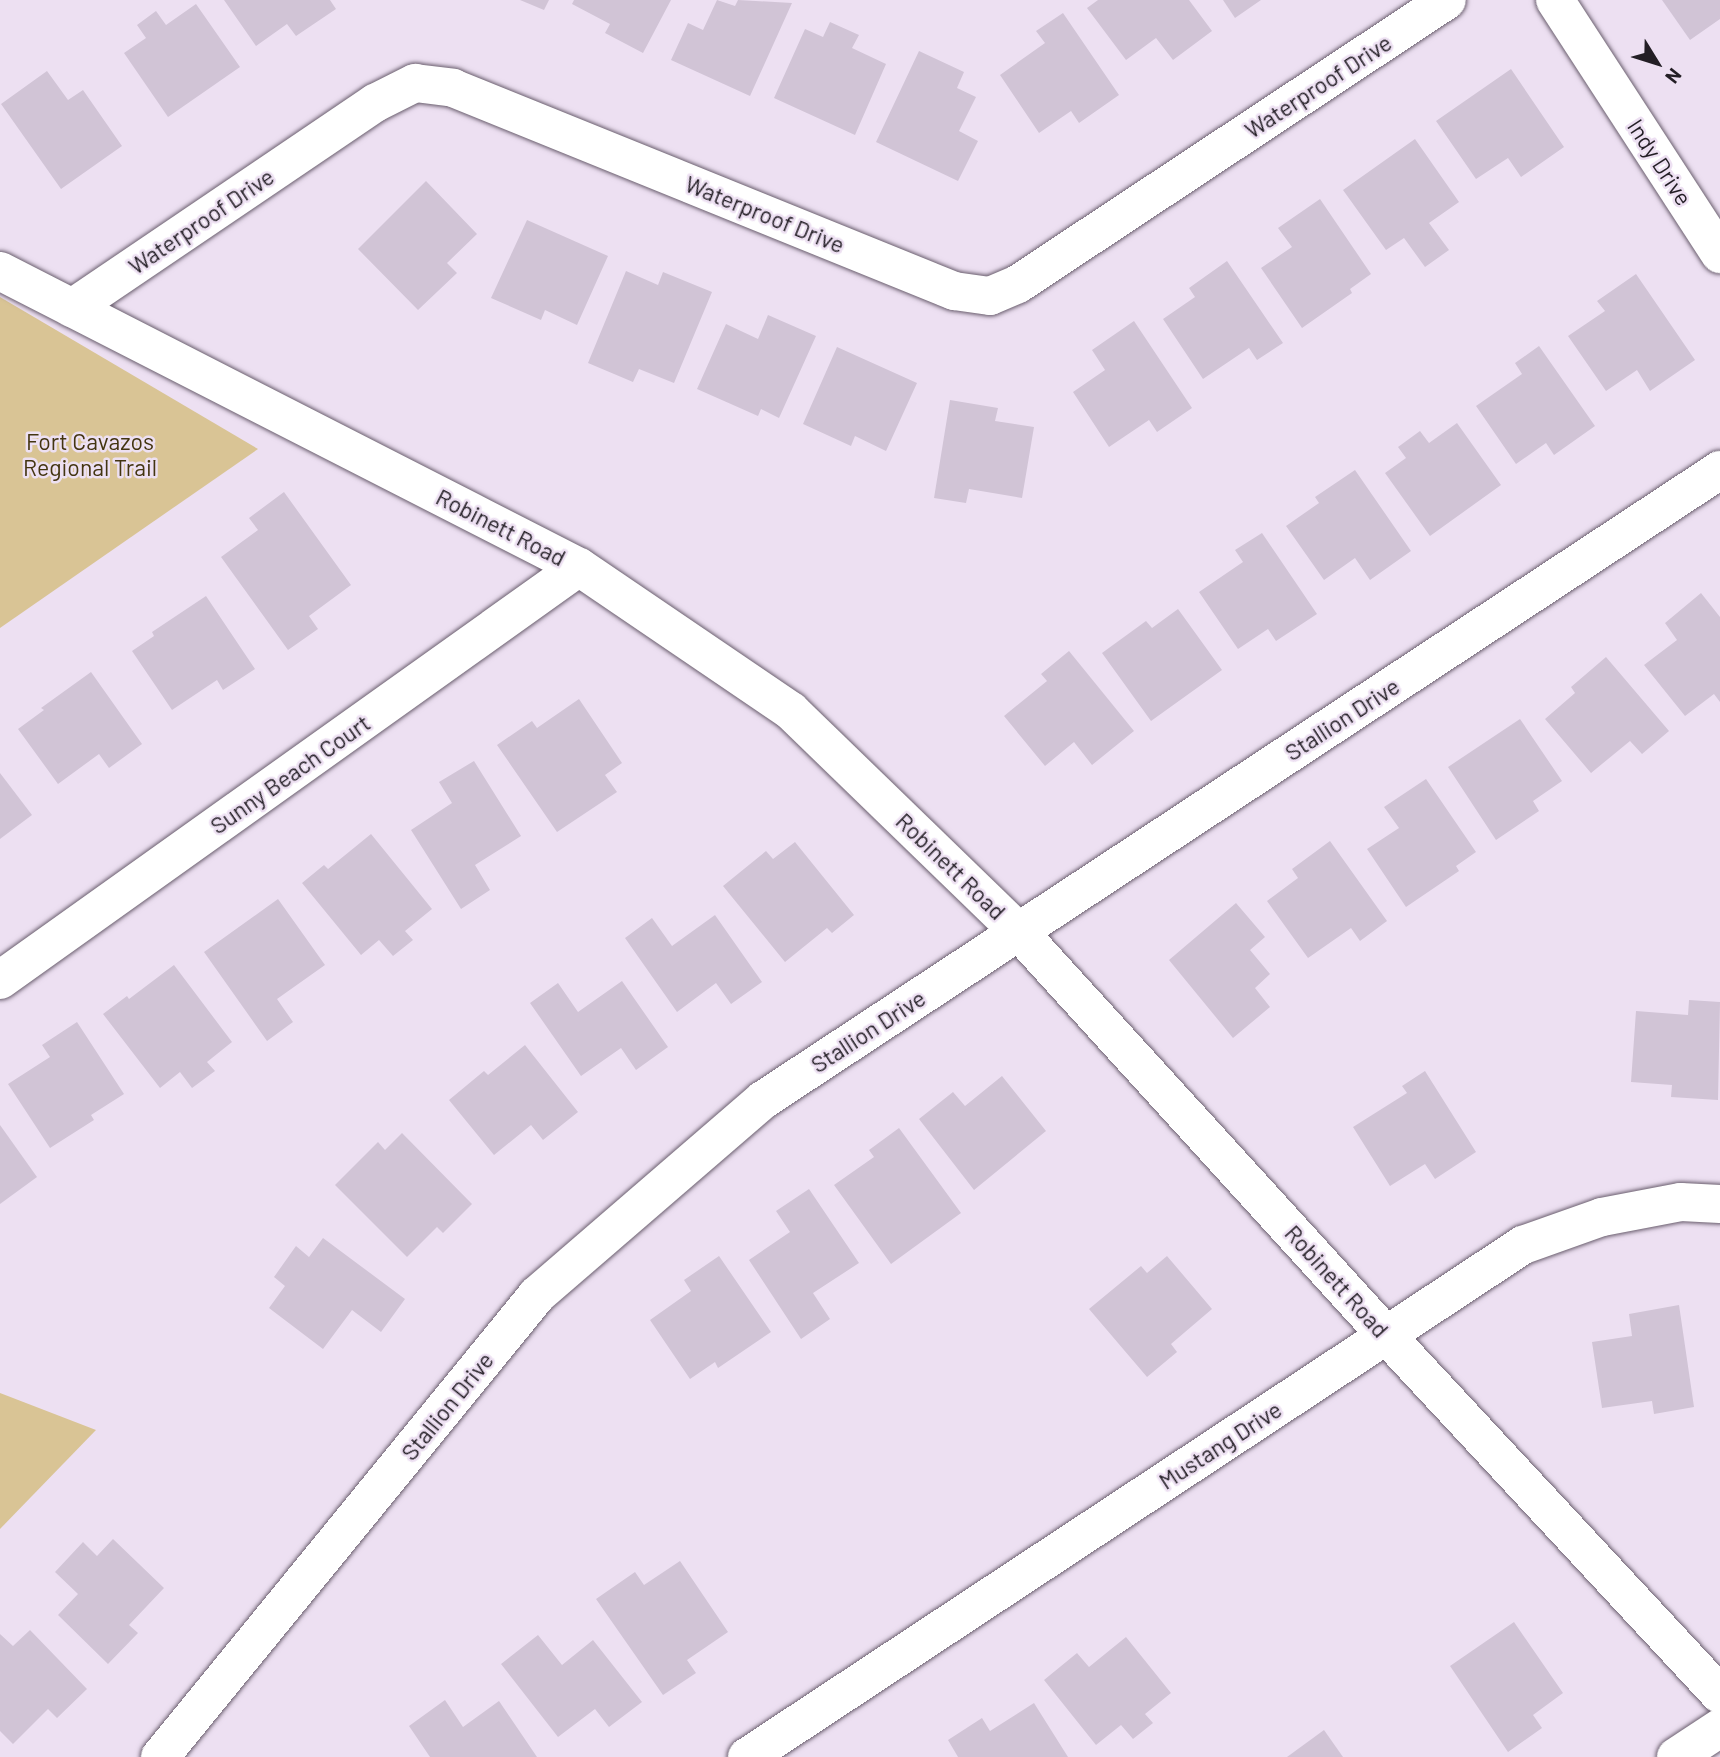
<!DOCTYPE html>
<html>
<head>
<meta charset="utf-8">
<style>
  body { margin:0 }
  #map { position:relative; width:1720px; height:1757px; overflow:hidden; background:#ede0f2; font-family:Barlow,sans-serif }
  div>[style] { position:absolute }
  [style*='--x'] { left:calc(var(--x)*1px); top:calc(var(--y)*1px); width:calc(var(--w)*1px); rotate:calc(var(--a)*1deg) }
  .green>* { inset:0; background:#d9c495 }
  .building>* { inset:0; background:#d1c4d6 }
  .roads { filter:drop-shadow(0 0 2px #6a5e6e) drop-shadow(0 0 2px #6a5e6e) }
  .street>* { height:38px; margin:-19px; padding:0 19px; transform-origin:19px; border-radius:19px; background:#fff }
  .secondary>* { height:38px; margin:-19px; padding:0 19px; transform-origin:19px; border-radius:19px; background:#fff }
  span { translate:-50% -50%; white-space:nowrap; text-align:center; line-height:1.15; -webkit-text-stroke:5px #ede0f2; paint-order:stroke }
  .street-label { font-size:23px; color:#231e25 }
  .park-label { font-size:23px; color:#433410 }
  .north { position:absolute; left:1622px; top:28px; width:70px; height:70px; -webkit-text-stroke:5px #ede0f2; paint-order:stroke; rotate:128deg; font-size:19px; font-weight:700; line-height:28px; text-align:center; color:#231e25 }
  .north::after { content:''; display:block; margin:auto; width:24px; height:32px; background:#231e25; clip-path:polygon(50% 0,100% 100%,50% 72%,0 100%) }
</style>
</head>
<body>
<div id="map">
  <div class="green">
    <div style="clip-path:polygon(0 297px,258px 449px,0 628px)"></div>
    <div style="clip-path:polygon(0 1393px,96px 1430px,0 1529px)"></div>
  </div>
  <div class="building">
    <div style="clip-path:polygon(224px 0,330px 0,336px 9px,296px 36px,287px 24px,256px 46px)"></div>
    <div style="clip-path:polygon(520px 0,549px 0,544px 10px)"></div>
    <div style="clip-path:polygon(574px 0,671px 0,643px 53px,605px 33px,610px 24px,572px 4px)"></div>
    <div style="clip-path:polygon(717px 0,735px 6px,738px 0,792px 3px,750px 96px,671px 60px,688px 23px,703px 30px)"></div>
    <div style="clip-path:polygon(1098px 0,1189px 0,1212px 31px,1173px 60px,1156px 38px,1126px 60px,1087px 8px)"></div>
    <div style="clip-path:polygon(1223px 0,1261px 0,1235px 18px)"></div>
    <div style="clip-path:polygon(1662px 0,1720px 0,1720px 19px,1690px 40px)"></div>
    <div style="clip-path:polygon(196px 4px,240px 67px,168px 117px,124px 53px,146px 38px,137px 25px,156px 11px,166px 25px)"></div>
    <div style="clip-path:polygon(1063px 13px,1119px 95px,1079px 123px,1071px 111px,1039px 133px,1000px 75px,1045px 43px,1036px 31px)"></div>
    <div style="clip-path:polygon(830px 22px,859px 35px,852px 48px,886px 64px,855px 135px,774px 98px,805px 29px,823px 37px)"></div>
    <div style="clip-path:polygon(919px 51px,964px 72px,957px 88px,976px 97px,959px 131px,978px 141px,958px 181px,876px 142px)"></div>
    <div style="clip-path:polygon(1511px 69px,1564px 147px,1521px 177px,1508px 158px,1476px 179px,1436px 121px)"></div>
    <div style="clip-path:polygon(47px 71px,68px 100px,83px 90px,122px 146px,61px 189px,1px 104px)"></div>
    <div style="clip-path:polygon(1415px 139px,1459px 202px,1429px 223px,1449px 250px,1425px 267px,1404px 238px,1386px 250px,1343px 190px)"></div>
    <div style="clip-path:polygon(426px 181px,477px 234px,447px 263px,457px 273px,418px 310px,358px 249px)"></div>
    <div style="clip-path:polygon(1320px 199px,1371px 274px,1350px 289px,1352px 293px,1302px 328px,1261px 268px,1292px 247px,1278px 228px)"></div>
    <div style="clip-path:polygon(527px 220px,608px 256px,577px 325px,545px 310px,541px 320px,491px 298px)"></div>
    <div style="clip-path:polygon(1227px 261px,1283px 343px,1257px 360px,1249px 348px,1203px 379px,1163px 319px,1195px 297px,1189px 288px)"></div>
    <div style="clip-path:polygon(626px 271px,658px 285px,663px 272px,712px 292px,674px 383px,639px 369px,633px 382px,588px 363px)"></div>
    <div style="clip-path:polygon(1636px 274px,1695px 360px,1650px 391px,1637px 370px,1606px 391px,1568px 336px,1605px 311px,1597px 301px)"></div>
    <div style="clip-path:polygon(768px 315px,816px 336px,779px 418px,761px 409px,758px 416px,697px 389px,726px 324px,758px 339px)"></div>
    <div style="clip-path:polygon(1134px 321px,1192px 408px,1157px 432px,1149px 420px,1109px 447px,1073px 392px,1105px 370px,1092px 350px)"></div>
    <div style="clip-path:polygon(1539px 346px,1595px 426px,1554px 455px,1546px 443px,1516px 464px,1476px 406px,1522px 374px,1515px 363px)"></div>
    <div style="clip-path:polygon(837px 347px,917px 383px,886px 451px,855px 436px,851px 446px,803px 424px)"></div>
    <div style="clip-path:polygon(950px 400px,998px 408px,995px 421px,1034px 427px,1022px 498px,969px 489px,966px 503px,934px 498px)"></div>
    <div style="clip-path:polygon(1457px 423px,1501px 485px,1430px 536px,1385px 473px,1406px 458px,1398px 447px,1420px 431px,1429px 443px)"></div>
    <div style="clip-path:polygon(1355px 470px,1411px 551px,1370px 580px,1355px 558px,1324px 580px,1286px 526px,1319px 503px,1315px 497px)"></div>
    <div style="clip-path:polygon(284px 492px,351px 585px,309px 616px,318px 629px,288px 650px,221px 557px,258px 530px,249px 518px)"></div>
    <div style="clip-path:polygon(1262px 533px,1317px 614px,1276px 641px,1268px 629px,1238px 649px,1199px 592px,1243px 562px,1235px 550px)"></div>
    <div style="clip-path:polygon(1701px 593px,1720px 617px,1720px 702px,1714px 694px,1685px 716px,1644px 665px,1677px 640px,1665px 623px)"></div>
    <div style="clip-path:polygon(206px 596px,255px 669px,223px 690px,217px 680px,172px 710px,132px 651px,154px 636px,152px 632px)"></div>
    <div style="clip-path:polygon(1178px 609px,1222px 670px,1151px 721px,1102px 653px,1146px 621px,1152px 628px)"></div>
    <div style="clip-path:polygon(1069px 651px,1134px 731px,1092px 765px,1074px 742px,1045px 766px,1004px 716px,1047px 681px,1041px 674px)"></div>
    <div style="clip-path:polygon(1606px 657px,1669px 731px,1642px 754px,1630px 741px,1591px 773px,1545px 719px,1575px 693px,1571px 687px)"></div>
    <div style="clip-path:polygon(91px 672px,142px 744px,109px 768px,99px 754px,58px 784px,18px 729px,44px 710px,41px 708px)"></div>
    <div style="clip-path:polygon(579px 699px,622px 763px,605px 775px,617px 792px,557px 832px,497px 745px,532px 721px,537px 728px)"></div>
    <div style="clip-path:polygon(1520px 719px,1562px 781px,1533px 801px,1539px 811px,1496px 840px,1448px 767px)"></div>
    <div style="clip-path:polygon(474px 761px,521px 836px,475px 865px,490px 890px,461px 909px,411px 830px,452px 803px,439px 782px)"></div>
    <div style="clip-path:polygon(0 773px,32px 815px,0 839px)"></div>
    <div style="clip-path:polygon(1426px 779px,1476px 852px,1456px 866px,1459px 871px,1406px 907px,1367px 849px,1399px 828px,1384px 807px)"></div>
    <div style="clip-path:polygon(371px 834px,432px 909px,405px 931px,413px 940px,393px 956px,379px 940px,361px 955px,302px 883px,324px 865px,328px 869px)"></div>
    <div style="clip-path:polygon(1330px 841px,1387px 921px,1360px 941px,1351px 928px,1308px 958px,1267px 901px,1298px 878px,1292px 869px)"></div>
    <div style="clip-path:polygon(795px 842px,854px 915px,832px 933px,827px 928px,785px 962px,723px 886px,766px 851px,773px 859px)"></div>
    <div style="clip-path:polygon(278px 899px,325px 965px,277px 999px,293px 1022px,267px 1041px,204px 952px)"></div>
    <div style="clip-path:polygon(1236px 903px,1265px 937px,1250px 950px,1270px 974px,1255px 988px,1270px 1007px,1233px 1038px,1169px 960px)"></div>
    <div style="clip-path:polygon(715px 915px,762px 982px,731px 1004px,716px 983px,677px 1012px,625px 938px,652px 918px,672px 946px)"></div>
    <div style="clip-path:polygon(174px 965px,232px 1042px,207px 1062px,215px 1071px,192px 1088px,180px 1072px,160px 1088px,103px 1014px,127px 996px,129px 999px)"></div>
    <div style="clip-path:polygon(622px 981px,668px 1047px,636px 1070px,621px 1048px,581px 1076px,530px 1003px,558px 983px,578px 1012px)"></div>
    <div style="clip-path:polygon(1689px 1000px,1720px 1002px,1718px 1100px,1671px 1097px,1672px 1085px,1631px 1082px,1636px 1011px,1688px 1015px)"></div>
    <div style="clip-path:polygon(77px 1022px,124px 1094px,91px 1115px,94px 1120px,50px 1148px,8px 1084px,50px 1057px,42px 1045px)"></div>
    <div style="clip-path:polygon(525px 1045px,578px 1112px,543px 1140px,531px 1125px,494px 1155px,449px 1100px,484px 1071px,488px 1075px)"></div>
    <div style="clip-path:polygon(1425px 1071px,1476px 1152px,1435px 1179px,1425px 1164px,1390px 1186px,1353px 1127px,1407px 1093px,1402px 1086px)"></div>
    <div style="clip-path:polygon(1002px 1076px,1046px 1131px,974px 1190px,919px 1119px,953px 1092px,965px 1106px)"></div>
    <div style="clip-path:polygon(0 1125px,37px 1177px,0 1204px)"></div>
    <div style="clip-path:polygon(899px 1128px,961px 1213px,891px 1264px,834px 1185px,874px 1157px,869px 1150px)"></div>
    <div style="clip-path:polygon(402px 1133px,472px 1204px,443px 1233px,437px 1227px,407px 1257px,335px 1185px,378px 1142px,385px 1150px)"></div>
    <div style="clip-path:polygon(809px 1189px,859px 1263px,813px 1293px,830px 1319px,801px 1339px,749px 1260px,790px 1232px,776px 1211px)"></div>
    <div style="clip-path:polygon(323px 1238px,405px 1299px,381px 1332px,352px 1310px,323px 1349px,269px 1308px,285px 1286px,274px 1277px,296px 1246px,309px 1257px)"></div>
    <div style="clip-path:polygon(719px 1256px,771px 1332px,718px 1368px,715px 1362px,690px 1379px,650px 1320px,691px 1291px,684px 1280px)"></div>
    <div style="clip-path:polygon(1167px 1256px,1212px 1309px,1171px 1344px,1177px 1352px,1147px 1377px,1089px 1309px,1141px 1266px,1147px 1273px)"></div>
    <div style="clip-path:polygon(1679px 1305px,1694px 1407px,1654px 1414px,1652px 1401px,1602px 1408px,1592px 1342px,1632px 1336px,1629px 1314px)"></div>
    <div style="clip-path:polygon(113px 1539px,164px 1588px,129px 1625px,138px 1633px,108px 1664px,58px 1615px,78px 1594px,55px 1572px,83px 1542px,97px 1556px)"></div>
    <div style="clip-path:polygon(680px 1561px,728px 1632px,687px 1660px,696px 1673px,663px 1695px,596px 1599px,635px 1572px,644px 1585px)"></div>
    <div style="clip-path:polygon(1514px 1622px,1563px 1693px,1533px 1715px,1542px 1728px,1508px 1752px,1450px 1666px)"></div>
    <div style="clip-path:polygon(30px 1630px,87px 1689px,57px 1718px,48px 1709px,13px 1744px,0 1731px,0 1634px,13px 1646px)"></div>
    <div style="clip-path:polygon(538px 1635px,562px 1665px,593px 1640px,642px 1702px,609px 1727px,595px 1709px,558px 1737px,501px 1664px)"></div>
    <div style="clip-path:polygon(1126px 1637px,1171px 1693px,1145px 1714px,1153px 1723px,1133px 1739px,1121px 1725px,1096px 1745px,1044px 1680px,1077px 1653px,1089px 1667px)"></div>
    <div style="clip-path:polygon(445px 1700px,463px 1727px,499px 1701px,537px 1757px,430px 1757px,409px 1726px)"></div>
    <div style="clip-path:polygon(1034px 1703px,1068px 1757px,958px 1757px,948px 1740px,982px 1718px,990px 1731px)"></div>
    <div style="clip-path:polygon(1324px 1730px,1343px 1757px,1287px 1757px)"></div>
  </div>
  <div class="roads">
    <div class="street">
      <div style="--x:1555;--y:0;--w:303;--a:57"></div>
      <div style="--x:72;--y:308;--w:366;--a:-34.1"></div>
      <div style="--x:375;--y:103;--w:45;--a:-26.6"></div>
      <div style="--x:415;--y:83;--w:38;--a:7"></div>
      <div style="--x:453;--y:88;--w:541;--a:22.06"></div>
      <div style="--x:954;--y:291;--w:36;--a:8"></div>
      <div style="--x:990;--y:296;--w:30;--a:-23"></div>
      <div style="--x:1018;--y:284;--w:514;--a:-33.5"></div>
      <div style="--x:0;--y:980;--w:711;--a:-35.5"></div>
      <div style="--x:160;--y:1757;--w:596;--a:-50.78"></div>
      <div style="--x:537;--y:1295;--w:298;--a:-40.8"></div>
      <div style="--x:763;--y:1100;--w:1146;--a:-33.36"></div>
      <div style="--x:747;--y:1757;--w:930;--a:-33.42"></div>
      <div style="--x:1523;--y:1245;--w:84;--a:-19.5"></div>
      <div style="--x:1602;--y:1217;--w:80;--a:-10.8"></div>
      <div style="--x:1681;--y:1202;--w:39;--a:3"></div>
      <div style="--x:1676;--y:1757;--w:53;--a:-33.4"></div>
    </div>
    <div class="secondary">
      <div style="--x:0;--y:271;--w:650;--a:27.08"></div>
      <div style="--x:579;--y:567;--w:256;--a:34.2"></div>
      <div style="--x:791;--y:711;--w:318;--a:44.1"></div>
      <div style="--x:1019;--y:932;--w:545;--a:47.68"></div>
      <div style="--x:1386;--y:1335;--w:490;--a:47.1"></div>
    </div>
  </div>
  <div class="street-label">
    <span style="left:1318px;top:86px;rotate:-33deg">Waterproof Drive</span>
    <span style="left:1660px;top:162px;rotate:57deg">Indy Drive</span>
    <span style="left:765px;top:214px;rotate:22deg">Waterproof Drive</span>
    <span style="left:201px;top:221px;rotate:-34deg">Waterproof Drive</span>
    <span style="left:501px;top:527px;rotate:27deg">Robinett Road</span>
    <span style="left:1342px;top:719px;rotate:-33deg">Stallion Drive</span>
    <span style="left:290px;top:774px;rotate:-35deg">Sunny Beach Court</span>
    <span style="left:951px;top:866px;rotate:44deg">Robinett Road</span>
    <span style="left:868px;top:1031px;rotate:-33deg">Stallion Drive</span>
    <span style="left:1337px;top:1281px;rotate:48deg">Robinett Road</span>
    <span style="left:447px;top:1406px;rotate:-51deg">Stallion Drive</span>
    <span style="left:1220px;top:1445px;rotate:-33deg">Mustang Drive</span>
  </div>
  <div class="park-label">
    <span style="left:90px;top:454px">Fort Cavazos<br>Regional Trail</span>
  </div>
  <div class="north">N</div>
</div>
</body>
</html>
